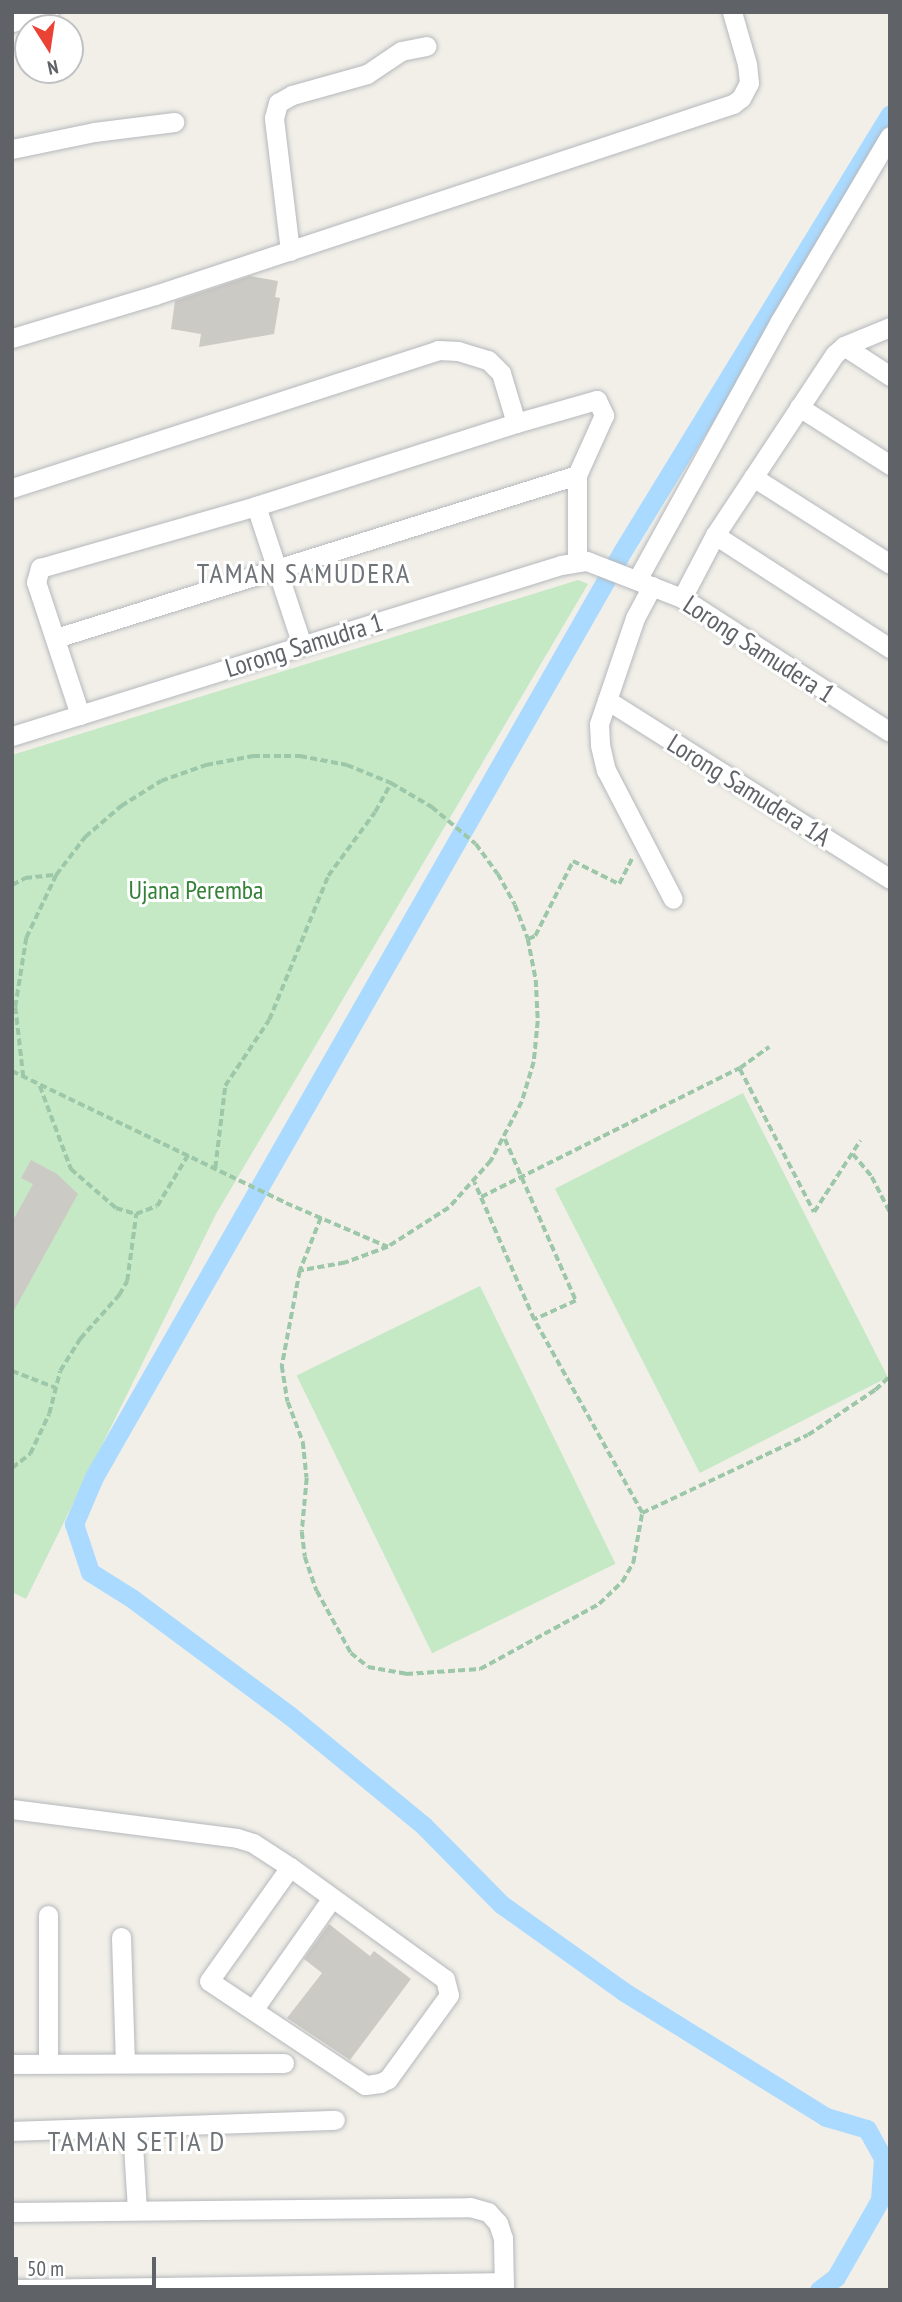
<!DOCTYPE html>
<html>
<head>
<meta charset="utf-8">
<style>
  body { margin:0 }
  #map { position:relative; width:902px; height:2302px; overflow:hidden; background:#f1efe8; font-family:"PT Sans Narrow",sans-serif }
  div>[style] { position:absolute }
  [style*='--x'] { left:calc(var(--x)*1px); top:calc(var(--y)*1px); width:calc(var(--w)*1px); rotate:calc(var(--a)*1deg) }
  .green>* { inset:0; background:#c5e8c5; transform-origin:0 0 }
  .canal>* { height:19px; margin:-9.5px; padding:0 9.5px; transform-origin:9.5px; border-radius:9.5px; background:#aadaff }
  .building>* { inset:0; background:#cccac5 }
  .path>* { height:3.5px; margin-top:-1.75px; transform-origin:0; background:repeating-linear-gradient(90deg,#9cc7a9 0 7px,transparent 0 10.5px) }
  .roads { filter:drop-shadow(0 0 2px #b5b8bc) drop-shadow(0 0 2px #b5b8bc) }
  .minor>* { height:19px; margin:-9.5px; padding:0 9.5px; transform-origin:9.5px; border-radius:9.5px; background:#fff }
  span { translate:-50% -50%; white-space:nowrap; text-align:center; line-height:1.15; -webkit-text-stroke:6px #fff; paint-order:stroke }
  .street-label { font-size:26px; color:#5f6368 }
  .park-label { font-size:26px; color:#348238 }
  .neighbourhood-label { font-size:28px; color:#70757a; letter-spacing:2px }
  .frame { position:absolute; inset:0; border:14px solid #5f6368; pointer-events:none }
  .north { position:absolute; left:14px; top:14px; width:70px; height:70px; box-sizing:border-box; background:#fff; border:2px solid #bfc1c3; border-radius:50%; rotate:168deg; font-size:19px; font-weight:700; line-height:28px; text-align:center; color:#5f6368 }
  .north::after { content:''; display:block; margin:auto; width:24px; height:32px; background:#ea4335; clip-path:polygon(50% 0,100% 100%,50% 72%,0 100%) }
  .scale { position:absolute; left:14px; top:2257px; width:142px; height:32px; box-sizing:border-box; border:4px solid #5f6368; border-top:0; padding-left:9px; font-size:21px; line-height:24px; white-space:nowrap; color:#5f6368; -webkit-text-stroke:5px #fff; paint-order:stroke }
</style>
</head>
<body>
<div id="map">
  <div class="green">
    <div style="clip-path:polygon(578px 580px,588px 584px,216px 1214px,26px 1599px,12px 1592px,12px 755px)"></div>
    <div style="left:743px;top:1093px;width:319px;height:211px;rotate:63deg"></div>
    <div style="left:480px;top:1286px;width:309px;height:204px;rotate:64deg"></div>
  </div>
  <div class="canal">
    <div style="--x:819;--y:2290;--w:21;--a:-37"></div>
    <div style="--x:836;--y:2277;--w:89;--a:-60.3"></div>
    <div style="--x:880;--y:2200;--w:42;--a:-85.9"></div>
    <div style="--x:883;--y:2158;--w:33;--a:-119"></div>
    <div style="--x:867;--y:2129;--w:43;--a:-163.7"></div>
    <div style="--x:826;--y:2117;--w:239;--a:-148.2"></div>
    <div style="--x:623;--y:1991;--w:150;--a:-144.5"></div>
    <div style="--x:501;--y:1904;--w:111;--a:-134.6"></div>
    <div style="--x:423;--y:1825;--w:173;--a:-140.6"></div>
    <div style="--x:289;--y:1715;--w:194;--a:-143.4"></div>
    <div style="--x:133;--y:1599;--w:51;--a:-147.9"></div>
    <div style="--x:90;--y:1572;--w:51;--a:-108.4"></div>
    <div style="--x:74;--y:1524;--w:51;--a:-66.9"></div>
    <div style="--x:94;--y:1477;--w:1065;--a:-60.28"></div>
    <div style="--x:622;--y:552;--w:513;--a:-58.54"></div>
  </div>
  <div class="building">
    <div style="clip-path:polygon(250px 276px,278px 281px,275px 297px,280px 298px,274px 334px,199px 347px,201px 334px,171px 329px,175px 301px)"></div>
    <div style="clip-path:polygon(31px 1160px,57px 1174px,78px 1194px,12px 1314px,12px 1222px,33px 1184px,21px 1178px)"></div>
    <div style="clip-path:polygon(329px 1924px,370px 1956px,374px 1951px,411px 1979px,350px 2060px,287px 2018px,322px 1973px,304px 1959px)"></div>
  </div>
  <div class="path">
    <div style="--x:12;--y:885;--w:15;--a:-28"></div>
    <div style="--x:25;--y:878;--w:31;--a:-6"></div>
    <div style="--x:528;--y:939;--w:8;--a:-23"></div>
    <div style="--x:535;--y:936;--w:84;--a:-63.1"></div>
    <div style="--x:573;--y:861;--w:51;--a:26.6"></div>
    <div style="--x:619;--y:884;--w:28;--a:-63"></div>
    <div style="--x:740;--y:1069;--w:161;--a:62.6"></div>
    <div style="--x:814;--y:1212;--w:85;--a:-57.1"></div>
    <div style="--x:12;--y:1071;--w:304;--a:25.7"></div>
    <div style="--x:286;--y:1203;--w:111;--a:23.3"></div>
    <div style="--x:23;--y:1077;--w:70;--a:-96.5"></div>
    <div style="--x:15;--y:1007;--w:70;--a:-80.9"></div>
    <div style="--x:26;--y:938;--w:70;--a:-64.5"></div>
    <div style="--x:56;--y:875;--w:48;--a:-52.7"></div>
    <div style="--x:85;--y:837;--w:48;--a:-40.7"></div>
    <div style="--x:121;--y:806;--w:47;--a:-32"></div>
    <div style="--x:161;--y:781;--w:48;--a:-19.6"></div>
    <div style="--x:206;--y:765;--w:48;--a:-10.8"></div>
    <div style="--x:253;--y:756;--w:47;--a:0"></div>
    <div style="--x:300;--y:756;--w:48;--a:10.8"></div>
    <div style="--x:347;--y:765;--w:48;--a:22.2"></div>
    <div style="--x:391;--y:783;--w:48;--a:30.3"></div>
    <div style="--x:432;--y:807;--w:57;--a:40.1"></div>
    <div style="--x:476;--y:844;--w:37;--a:54"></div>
    <div style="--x:498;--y:874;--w:35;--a:61"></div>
    <div style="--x:515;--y:905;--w:36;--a:69"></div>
    <div style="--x:528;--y:939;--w:42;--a:79"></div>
    <div style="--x:536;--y:980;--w:41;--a:87.2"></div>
    <div style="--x:538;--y:1021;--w:41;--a:95.6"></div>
    <div style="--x:534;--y:1062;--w:42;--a:106.7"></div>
    <div style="--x:522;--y:1102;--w:67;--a:117.7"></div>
    <div style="--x:491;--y:1161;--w:63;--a:131.8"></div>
    <div style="--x:449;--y:1208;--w:72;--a:147.4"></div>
    <div style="--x:388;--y:1247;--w:46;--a:159.6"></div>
    <div style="--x:345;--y:1263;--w:46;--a:169.9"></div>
    <div style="--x:40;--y:1086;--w:89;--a:69.5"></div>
    <div style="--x:71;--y:1169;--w:60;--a:40.9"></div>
    <div style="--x:116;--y:1208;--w:21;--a:17"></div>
    <div style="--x:136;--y:1214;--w:22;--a:-21"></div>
    <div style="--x:157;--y:1206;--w:60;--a:-58.7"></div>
    <div style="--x:505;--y:1139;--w:177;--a:66.3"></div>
    <div style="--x:576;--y:1301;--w:46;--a:155.7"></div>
    <div style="--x:853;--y:1154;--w:30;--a:50"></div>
    <div style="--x:872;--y:1177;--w:39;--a:63"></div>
    <div style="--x:215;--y:1168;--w:83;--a:-83"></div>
    <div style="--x:225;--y:1086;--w:79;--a:-56.3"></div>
    <div style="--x:269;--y:1020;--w:156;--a:-67.7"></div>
    <div style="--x:328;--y:876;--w:79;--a:-53.7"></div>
    <div style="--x:375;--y:812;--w:33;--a:-61"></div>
    <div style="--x:481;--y:1197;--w:289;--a:-26.5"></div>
    <div style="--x:740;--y:1068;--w:36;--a:-36"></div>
    <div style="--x:321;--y:1218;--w:57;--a:111.6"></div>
    <div style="--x:300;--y:1271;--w:97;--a:100.7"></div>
    <div style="--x:282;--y:1366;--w:36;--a:81"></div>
    <div style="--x:288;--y:1402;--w:43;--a:69.4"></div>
    <div style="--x:303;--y:1442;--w:36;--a:84"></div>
    <div style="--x:307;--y:1478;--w:54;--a:95.3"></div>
    <div style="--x:302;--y:1532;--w:25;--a:83"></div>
    <div style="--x:305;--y:1557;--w:36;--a:71"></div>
    <div style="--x:317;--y:1591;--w:71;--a:61.3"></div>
    <div style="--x:351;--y:1653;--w:22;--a:39"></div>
    <div style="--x:368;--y:1667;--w:39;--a:10"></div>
    <div style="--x:406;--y:1674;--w:74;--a:-3.9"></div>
    <div style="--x:480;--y:1669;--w:136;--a:-28.6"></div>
    <div style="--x:599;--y:1604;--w:32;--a:-44"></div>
    <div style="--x:622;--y:1582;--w:22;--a:-60"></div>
    <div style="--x:633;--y:1563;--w:51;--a:-79.8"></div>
    <div style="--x:642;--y:1513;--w:221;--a:-119.2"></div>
    <div style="--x:534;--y:1320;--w:150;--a:-113.5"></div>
    <div style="--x:12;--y:1371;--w:47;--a:21.1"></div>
    <div style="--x:12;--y:1468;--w:23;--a:-38"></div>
    <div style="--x:30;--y:1454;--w:44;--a:-64.6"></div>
    <div style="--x:49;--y:1414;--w:44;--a:-75.7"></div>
    <div style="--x:60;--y:1371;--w:38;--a:-58"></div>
    <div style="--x:80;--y:1339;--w:59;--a:-48.4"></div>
    <div style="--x:119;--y:1295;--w:16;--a:-60"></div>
    <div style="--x:127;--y:1281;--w:68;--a:-82.3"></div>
    <div style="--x:642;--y:1513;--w:183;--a:-25.2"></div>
    <div style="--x:808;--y:1435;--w:81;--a:-33.9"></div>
    <div style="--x:875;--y:1390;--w:21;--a:-43"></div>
  </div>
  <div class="roads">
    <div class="minor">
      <div style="--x:12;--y:22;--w:38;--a:-15"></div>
      <div style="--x:12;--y:149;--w:84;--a:-11.7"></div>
      <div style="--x:94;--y:132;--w:81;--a:-7.1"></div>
      <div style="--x:290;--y:251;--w:134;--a:-96.9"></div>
      <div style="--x:274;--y:118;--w:16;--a:-75"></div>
      <div style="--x:278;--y:103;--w:16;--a:-30"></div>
      <div style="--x:292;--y:95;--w:78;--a:-15.6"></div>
      <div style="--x:367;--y:74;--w:41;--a:-34.1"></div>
      <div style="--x:401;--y:51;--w:26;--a:-11"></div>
      <div style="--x:12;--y:338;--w:149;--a:-16.7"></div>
      <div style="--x:155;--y:295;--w:609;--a:-18.29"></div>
      <div style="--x:733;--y:104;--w:10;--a:-37"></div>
      <div style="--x:741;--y:98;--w:17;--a:-62"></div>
      <div style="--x:749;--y:83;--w:19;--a:-96"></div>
      <div style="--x:747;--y:64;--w:54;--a:-106.1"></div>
      <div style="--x:844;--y:346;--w:55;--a:33.1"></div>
      <div style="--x:799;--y:407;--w:108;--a:32.5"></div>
      <div style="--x:753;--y:477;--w:162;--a:32.4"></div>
      <div style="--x:12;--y:488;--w:448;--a:-17.9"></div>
      <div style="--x:438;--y:350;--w:20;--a:3"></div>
      <div style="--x:458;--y:351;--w:31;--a:17"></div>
      <div style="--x:488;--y:360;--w:18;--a:45"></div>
      <div style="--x:501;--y:373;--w:52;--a:73.3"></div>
      <div style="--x:256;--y:506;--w:146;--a:71.7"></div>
      <div style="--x:715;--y:535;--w:208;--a:32.9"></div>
      <div style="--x:637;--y:580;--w:296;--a:-61.1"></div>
      <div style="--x:780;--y:321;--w:215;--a:-59.3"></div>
      <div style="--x:652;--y:586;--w:36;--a:118"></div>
      <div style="--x:635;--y:618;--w:112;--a:108.8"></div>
      <div style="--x:599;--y:724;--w:21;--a:87"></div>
      <div style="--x:600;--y:745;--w:26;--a:77"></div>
      <div style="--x:606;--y:770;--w:145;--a:62.6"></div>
      <div style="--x:682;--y:598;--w:71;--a:-62.4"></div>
      <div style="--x:715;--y:535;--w:217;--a:-56.5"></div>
      <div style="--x:835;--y:354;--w:12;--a:-42"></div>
      <div style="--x:844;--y:346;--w:50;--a:-22.4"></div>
      <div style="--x:56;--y:638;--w:546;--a:-17.37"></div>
      <div style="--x:607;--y:700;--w:335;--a:32.3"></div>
      <div style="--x:80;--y:715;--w:140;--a:-108.3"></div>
      <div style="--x:36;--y:582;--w:15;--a:-74"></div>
      <div style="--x:40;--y:568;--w:225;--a:-16"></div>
      <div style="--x:256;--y:506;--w:273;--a:-17.7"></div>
      <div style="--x:516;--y:423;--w:84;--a:-15.9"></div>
      <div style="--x:597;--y:400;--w:17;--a:65"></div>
      <div style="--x:604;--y:415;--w:66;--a:114.2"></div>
      <div style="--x:577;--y:475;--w:87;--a:90"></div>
      <div style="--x:12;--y:736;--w:575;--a:-17.3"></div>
      <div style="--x:561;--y:565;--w:26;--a:-9"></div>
      <div style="--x:587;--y:561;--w:102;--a:21.3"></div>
      <div style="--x:682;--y:598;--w:247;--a:32.8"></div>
      <div style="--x:12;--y:1809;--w:227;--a:7.3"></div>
      <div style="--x:237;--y:1838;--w:17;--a:17"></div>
      <div style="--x:253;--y:1843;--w:44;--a:33"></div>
      <div style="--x:290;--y:1867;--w:191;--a:35.9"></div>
      <div style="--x:445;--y:1979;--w:16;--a:76"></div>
      <div style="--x:449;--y:1995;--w:104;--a:126"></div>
      <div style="--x:388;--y:2079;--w:9;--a:153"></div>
      <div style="--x:380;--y:2083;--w:15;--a:172"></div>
      <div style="--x:365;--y:2085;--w:187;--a:-146.3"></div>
      <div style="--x:209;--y:1981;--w:140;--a:-54.6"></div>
      <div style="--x:121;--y:1937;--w:125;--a:88.2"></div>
      <div style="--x:253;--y:2010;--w:137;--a:-54.8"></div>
      <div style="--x:48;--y:2063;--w:148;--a:-90"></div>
      <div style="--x:12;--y:2064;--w:272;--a:-0.2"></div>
      <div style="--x:132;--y:2128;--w:82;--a:86.5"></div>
      <div style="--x:12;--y:2131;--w:323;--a:-2"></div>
      <div style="--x:12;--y:2212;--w:458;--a:-0.6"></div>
      <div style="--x:470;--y:2207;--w:19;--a:16"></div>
      <div style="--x:488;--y:2212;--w:15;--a:48"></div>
      <div style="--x:498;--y:2223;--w:16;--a:72"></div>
      <div style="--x:503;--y:2238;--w:52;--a:88.9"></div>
      <div style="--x:12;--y:2289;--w:492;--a:-0.8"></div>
    </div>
  </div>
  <div class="street-label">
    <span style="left:304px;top:645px;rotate:-17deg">Lorong Samudra 1</span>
    <span style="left:759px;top:649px;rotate:33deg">Lorong Samudera 1</span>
    <span style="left:749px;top:790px;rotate:32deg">Lorong Samudera 1A</span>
  </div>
  <div class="park-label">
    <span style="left:196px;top:890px">Ujana Peremba</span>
  </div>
  <div class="neighbourhood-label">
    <span style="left:304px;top:573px">TAMAN SAMUDERA</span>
    <span style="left:137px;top:2141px">TAMAN SETIA D</span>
  </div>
  <div class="frame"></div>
  <div class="north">N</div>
  <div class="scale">50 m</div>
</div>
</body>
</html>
